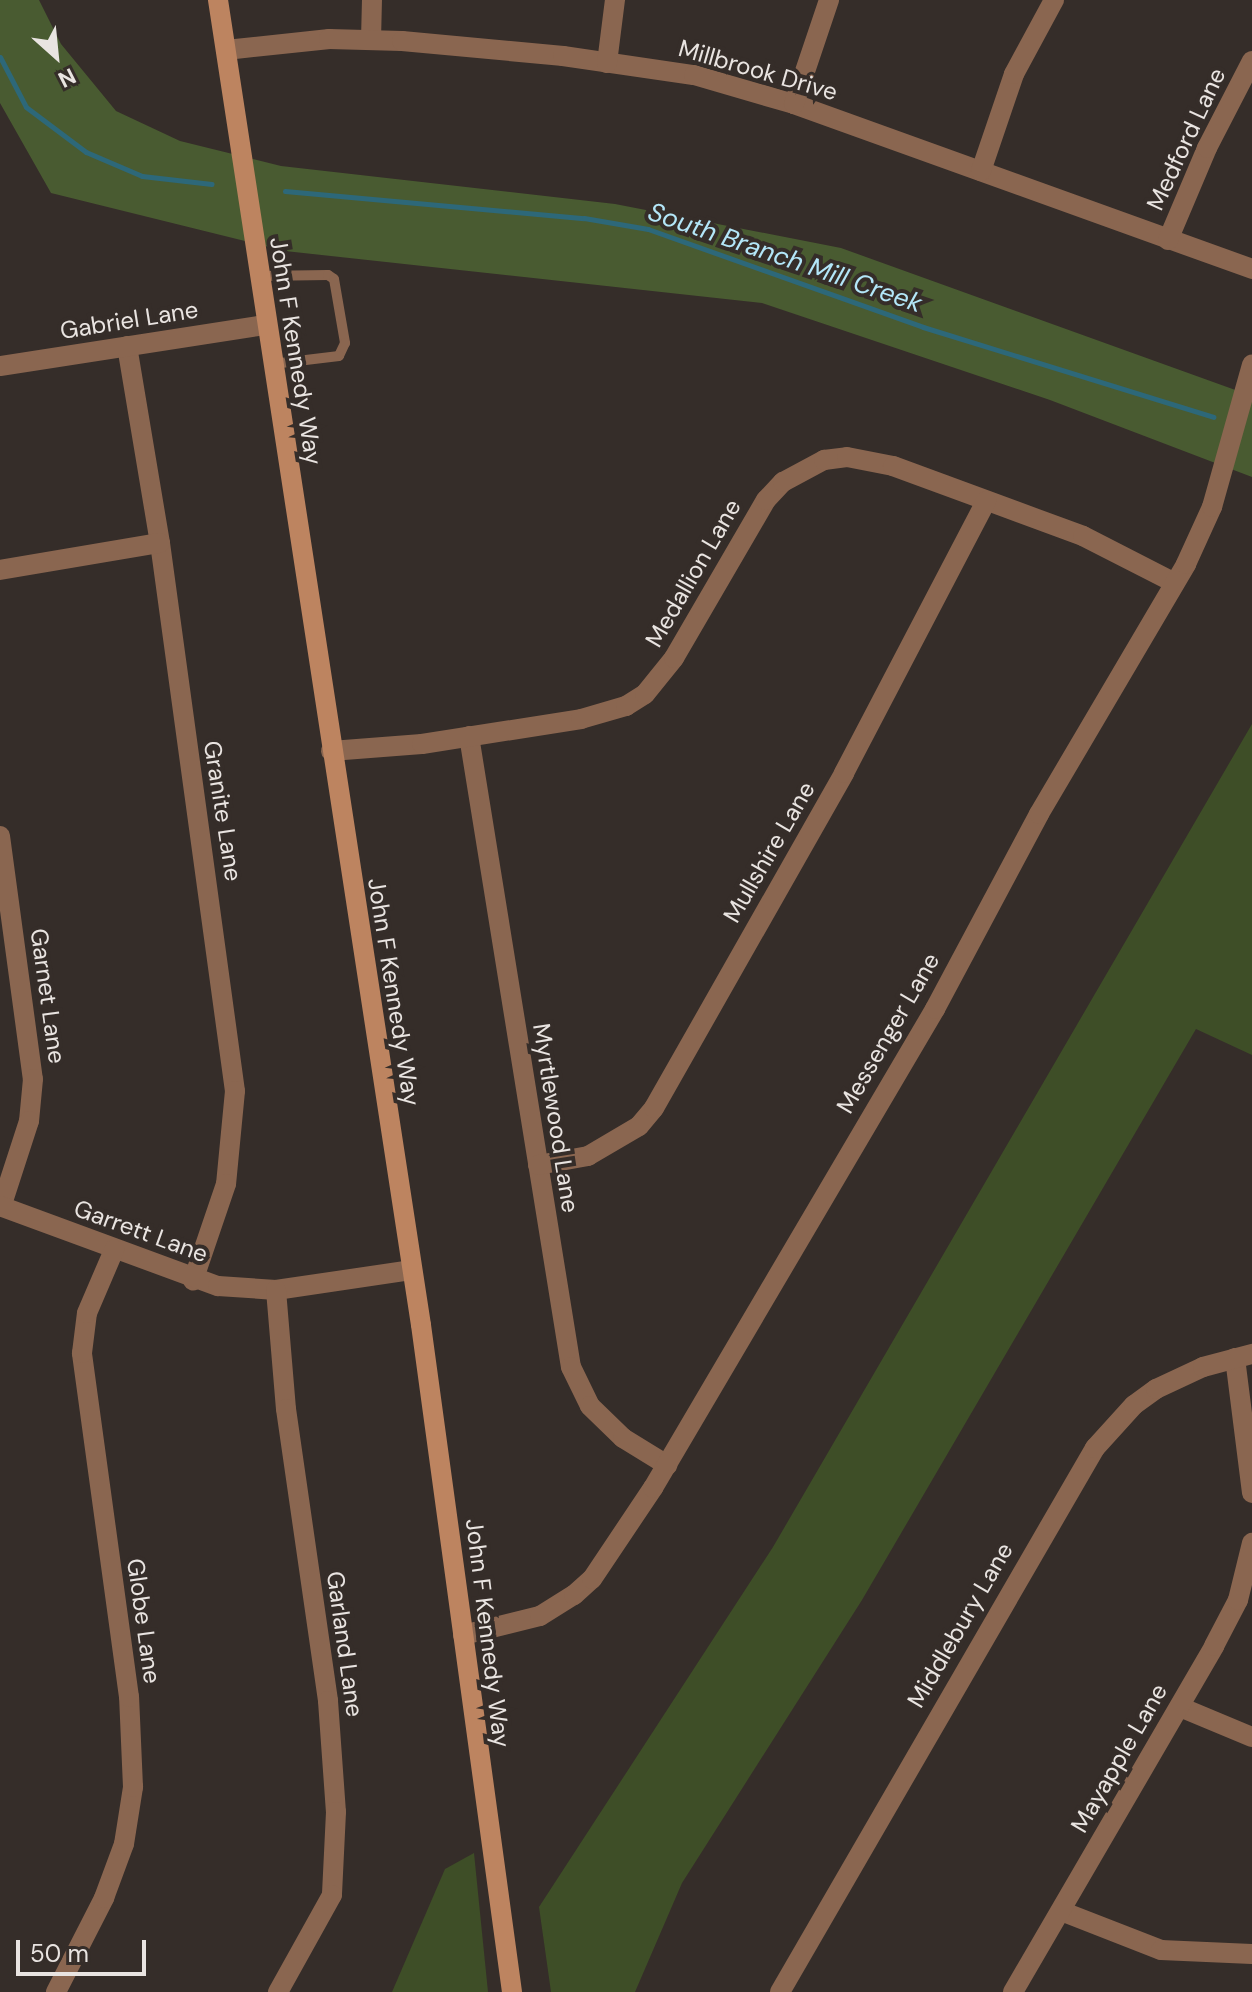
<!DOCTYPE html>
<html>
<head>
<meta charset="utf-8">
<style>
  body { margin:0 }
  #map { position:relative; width:1252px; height:1992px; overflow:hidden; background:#352d29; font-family:"DM Sans",sans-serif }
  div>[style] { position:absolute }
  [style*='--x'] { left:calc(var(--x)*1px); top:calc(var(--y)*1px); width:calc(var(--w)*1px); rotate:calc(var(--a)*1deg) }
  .green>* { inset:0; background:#3e4e27 }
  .forest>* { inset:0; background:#495b31 }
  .stream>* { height:5px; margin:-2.5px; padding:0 2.5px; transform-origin:2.5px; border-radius:2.5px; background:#2d6879 }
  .lane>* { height:10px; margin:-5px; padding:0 5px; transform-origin:5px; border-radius:5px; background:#8a6650 }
  .street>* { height:20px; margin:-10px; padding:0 10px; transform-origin:10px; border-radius:10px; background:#8a6650 }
  .secondary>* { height:20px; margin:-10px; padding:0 10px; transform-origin:10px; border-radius:10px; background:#bd8460 }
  span { translate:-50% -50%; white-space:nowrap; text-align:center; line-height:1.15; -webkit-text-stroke:8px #352d29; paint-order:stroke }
  .street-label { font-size:24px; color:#e9e4e1 }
  .water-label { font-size:26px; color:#b3e6f8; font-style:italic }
  .north { position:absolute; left:16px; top:16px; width:80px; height:80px; -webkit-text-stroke:6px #352d29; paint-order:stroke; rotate:153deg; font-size:22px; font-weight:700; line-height:32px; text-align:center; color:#e9e4e1 }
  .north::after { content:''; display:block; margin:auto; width:28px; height:36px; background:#e9e4e1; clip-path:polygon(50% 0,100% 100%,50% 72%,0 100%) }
  .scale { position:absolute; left:16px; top:1940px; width:130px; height:36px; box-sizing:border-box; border:4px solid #e9e4e1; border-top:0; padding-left:10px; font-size:24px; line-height:28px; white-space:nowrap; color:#e9e4e1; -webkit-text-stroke:6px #352d29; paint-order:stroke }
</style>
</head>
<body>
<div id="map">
  <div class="green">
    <div style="clip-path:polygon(1252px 724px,1252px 1055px,1196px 1029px,862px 1600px,682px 1883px,635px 1992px,551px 1992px,539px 1907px,773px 1547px)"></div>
    <div style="clip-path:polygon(474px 1853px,488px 1992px,392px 1992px,445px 1869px)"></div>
  </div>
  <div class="forest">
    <div style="clip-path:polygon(0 0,39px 0,61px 44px,116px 111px,180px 141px,281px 166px,615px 204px,841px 248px,1252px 396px,1252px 477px,1050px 400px,762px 303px,285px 251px,51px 193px,0 103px)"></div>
  </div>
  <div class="stream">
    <div style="--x:0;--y:57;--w:56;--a:62.5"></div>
    <div style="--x:26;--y:107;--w:75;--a:36.9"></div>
    <div style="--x:86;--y:152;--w:61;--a:23.2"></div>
    <div style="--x:142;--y:176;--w:70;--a:6.5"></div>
    <div style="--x:285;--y:191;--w:300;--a:5.2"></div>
    <div style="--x:584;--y:218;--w:65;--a:9.8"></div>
    <div style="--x:648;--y:229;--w:292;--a:19.6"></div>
    <div style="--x:923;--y:327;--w:304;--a:17.2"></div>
  </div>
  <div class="lane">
    <div style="--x:259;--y:276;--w:69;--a:-0.8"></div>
    <div style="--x:328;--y:275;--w:7;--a:34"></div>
    <div style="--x:334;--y:279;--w:65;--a:80.2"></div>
    <div style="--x:345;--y:343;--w:14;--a:115"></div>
    <div style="--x:339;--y:356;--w:67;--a:173.2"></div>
  </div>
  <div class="street">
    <div style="--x:371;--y:40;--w:40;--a:-88.6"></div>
    <div style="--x:226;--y:50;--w:104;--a:-6.1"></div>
    <div style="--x:329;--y:39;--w:73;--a:1.6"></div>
    <div style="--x:402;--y:41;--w:162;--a:5.3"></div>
    <div style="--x:563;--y:56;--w:132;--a:8.3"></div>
    <div style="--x:694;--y:75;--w:104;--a:16.2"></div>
    <div style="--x:794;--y:104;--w:487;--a:19.8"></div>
    <div style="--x:607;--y:63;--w:64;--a:-82.8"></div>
    <div style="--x:794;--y:104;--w:110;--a:-71.4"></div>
    <div style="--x:981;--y:171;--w:102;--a:-71.2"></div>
    <div style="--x:1014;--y:74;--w:84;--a:-61.6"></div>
    <div style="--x:1168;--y:240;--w:100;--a:-67"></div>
    <div style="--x:1207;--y:148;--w:98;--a:-62.7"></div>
    <div style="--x:127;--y:346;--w:200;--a:80.5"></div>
    <div style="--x:160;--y:543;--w:553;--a:82.21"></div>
    <div style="--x:235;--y:1091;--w:93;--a:95.5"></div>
    <div style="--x:226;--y:1184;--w:102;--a:108.8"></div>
    <div style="--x:0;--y:366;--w:269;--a:-8.8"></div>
    <div style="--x:0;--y:570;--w:162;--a:-9.6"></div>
    <div style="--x:469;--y:736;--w:639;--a:80.82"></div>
    <div style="--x:571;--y:1367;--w:43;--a:64"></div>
    <div style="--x:590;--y:1406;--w:46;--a:44.1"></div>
    <div style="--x:623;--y:1438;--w:52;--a:31.5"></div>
    <div style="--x:331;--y:751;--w:91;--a:-4.4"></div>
    <div style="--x:422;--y:744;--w:161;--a:-8.9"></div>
    <div style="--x:581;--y:719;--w:47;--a:-16.1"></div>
    <div style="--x:626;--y:706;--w:22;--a:-32"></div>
    <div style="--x:645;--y:694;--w:46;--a:-51.1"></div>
    <div style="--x:674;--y:658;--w:183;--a:-59.8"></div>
    <div style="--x:766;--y:500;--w:25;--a:-47"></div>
    <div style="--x:783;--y:482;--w:47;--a:-28.2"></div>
    <div style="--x:824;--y:460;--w:23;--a:-7"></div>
    <div style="--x:847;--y:457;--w:47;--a:11.1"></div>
    <div style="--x:893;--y:466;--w:202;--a:20.2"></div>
    <div style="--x:1083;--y:536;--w:103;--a:27.1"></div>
    <div style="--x:0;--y:836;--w:245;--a:82.3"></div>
    <div style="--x:33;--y:1079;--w:42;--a:95.4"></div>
    <div style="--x:29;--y:1121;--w:90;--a:108"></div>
    <div style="--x:538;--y:1165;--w:51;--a:-10.2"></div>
    <div style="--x:588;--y:1156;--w:59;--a:-30.5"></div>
    <div style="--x:639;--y:1126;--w:23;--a:-50"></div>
    <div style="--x:654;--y:1108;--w:385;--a:-60.4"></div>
    <div style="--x:844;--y:773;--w:307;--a:-62.4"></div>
    <div style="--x:0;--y:1206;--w:232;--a:20.2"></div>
    <div style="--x:218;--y:1286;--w:58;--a:3.9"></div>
    <div style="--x:276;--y:1290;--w:136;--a:-8.4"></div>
    <div style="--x:276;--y:1290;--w:119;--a:85.2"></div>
    <div style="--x:286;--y:1409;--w:295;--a:81.8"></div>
    <div style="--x:328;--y:1701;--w:111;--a:85.9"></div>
    <div style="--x:336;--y:1812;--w:83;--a:92.8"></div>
    <div style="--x:332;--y:1895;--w:111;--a:119.1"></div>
    <div style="--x:1235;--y:1358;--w:136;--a:82.8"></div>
    <div style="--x:463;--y:1635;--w:79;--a:-13.9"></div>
    <div style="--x:540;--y:1616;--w:40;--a:-32"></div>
    <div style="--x:574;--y:1595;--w:24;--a:-42"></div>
    <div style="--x:592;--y:1579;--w:110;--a:-56.2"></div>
    <div style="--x:653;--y:1488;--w:556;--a:-59.51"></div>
    <div style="--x:935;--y:1009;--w:221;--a:-61.9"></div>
    <div style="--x:1039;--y:814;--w:290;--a:-59.5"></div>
    <div style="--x:1186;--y:564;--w:63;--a:-65.5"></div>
    <div style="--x:1212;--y:507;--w:148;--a:-74.3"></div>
    <div style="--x:1180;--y:1707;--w:78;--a:22.6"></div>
    <div style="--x:1061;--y:1911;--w:107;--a:21.3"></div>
    <div style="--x:1161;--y:1950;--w:91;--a:2.5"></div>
    <div style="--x:56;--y:1992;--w:106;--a:-62.9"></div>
    <div style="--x:104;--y:1898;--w:58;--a:-69.7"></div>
    <div style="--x:124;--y:1844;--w:58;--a:-81"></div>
    <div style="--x:133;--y:1787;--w:90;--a:-92.5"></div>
    <div style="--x:129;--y:1697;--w:347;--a:-97.8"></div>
    <div style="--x:82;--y:1353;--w:40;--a:-82.9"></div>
    <div style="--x:87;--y:1313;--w:69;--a:-66.8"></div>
    <div style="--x:780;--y:1992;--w:629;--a:-59.93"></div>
    <div style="--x:1095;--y:1448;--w:58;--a:-47.8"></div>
    <div style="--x:1134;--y:1405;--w:27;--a:-36"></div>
    <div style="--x:1156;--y:1389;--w:52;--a:-25.1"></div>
    <div style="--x:1203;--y:1367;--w:51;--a:-14.9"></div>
    <div style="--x:1013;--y:1992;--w:400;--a:-59.8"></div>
    <div style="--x:1214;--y:1646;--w:52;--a:-62.4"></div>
    <div style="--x:1238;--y:1600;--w:59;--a:-76.2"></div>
  </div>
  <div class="secondary">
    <div style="--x:218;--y:0;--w:1340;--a:81.29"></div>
    <div style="--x:421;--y:1325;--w:673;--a:82.23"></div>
  </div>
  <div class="street-label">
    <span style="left:758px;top:70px;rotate:16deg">Millbrook Drive</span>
    <span style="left:1186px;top:139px;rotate:-65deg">Medford Lane</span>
    <span style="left:129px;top:320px;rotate:-9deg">Gabriel Lane</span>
    <span style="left:296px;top:351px;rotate:81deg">John F Kennedy Way</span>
    <span style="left:693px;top:573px;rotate:-60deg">Medallion Lane</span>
    <span style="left:223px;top:811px;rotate:81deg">Granite Lane</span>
    <span style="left:769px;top:852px;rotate:-60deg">Mullshire Lane</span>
    <span style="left:394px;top:992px;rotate:81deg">John F Kennedy Way</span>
    <span style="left:48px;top:996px;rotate:82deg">Garnet Lane</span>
    <span style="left:888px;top:1033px;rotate:-60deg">Messenger Lane</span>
    <span style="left:556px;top:1118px;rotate:81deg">Myrtlewood Lane</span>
    <span style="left:141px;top:1231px;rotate:20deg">Garrett Lane</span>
    <span style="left:144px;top:1621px;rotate:82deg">Globe Lane</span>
    <span style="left:960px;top:1625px;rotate:-60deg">Middlebury Lane</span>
    <span style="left:488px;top:1633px;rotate:83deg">John F Kennedy Way</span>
    <span style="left:345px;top:1644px;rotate:82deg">Garland Lane</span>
    <span style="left:1119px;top:1758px;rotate:-60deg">Mayapple Lane</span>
  </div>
  <div class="water-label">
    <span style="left:785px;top:258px;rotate:19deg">South Branch Mill Creek</span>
  </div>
  <div class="north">N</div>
  <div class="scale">50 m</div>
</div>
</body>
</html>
